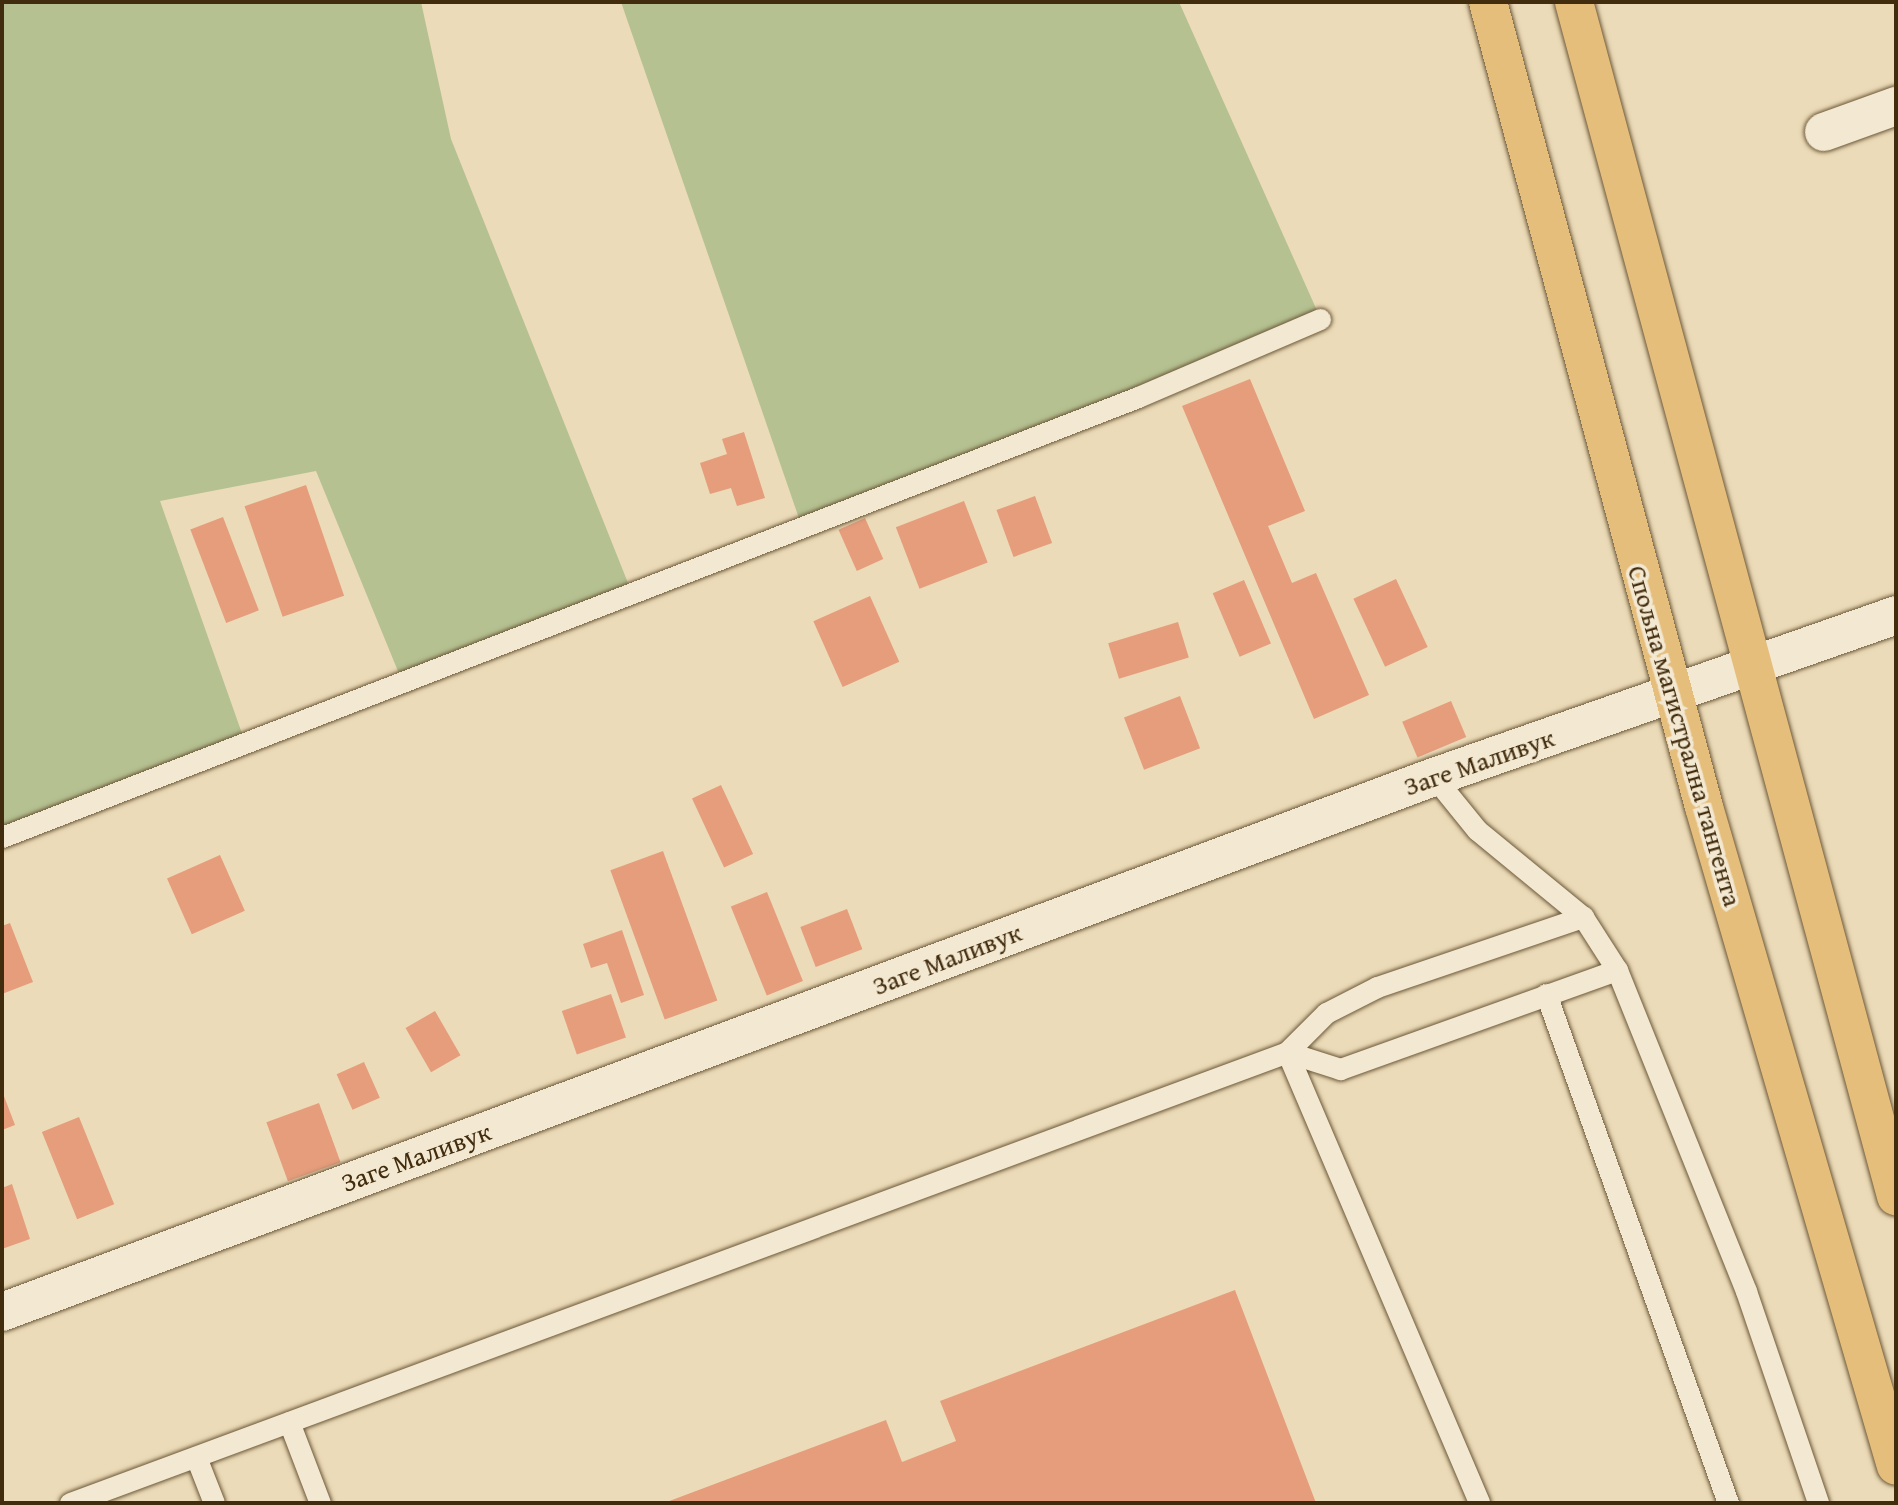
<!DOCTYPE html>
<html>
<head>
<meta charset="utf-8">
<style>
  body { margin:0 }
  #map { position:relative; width:1898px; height:1505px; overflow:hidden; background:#ecdbb8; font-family:"Gentium Book Plus",serif }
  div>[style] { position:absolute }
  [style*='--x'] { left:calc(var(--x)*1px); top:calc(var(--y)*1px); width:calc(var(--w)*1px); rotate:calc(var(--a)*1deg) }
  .green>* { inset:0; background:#b5c191 }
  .building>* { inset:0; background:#e59d7c; transform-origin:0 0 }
  .roads { filter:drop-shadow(0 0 2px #6c5838) drop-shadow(0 0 2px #6c5838) }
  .service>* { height:21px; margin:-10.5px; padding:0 10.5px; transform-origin:10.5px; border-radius:10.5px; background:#f3e8d1 }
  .minor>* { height:38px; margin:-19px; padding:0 19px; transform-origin:19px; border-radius:19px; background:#f3e8d1 }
  .trunk>* { height:38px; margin:-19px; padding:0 19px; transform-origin:19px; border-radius:19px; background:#e6be7c }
  span { translate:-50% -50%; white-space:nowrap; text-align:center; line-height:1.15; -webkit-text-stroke:7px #f3e8d1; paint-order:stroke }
  .street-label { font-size:26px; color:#422c0e }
  .frame { position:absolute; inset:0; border:4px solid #422c0e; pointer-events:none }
</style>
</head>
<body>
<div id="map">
  <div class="green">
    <div style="clip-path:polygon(2px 2px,421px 2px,451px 139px,632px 593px,402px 681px,316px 471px,160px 501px,245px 742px,2px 838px)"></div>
    <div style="clip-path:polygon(621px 2px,1179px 2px,1319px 315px,802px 527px)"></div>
  </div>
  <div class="building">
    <div style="clip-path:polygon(1250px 379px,1305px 511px,1268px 526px,1292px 583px,1316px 573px,1369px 695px,1314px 719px,1182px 406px)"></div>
    <div style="clip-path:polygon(744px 432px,765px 498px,737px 506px,731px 488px,710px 494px,700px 463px,727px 454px,722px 439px)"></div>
    <div style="left:306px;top:485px;width:117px;height:65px;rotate:71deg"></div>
    <div style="left:1035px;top:496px;width:50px;height:41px;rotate:70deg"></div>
    <div style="left:964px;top:501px;width:66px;height:73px;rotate:69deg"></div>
    <div style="left:223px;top:517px;width:100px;height:35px;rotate:69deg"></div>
    <div style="left:865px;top:518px;width:45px;height:29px;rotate:66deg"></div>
    <div style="left:1396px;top:579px;width:75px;height:47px;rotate:65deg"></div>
    <div style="left:1244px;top:580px;width:69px;height:34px;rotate:67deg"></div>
    <div style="left:870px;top:596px;width:72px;height:62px;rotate:66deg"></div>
    <div style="left:1178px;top:622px;width:37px;height:73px;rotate:73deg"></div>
    <div style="left:1180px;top:696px;width:56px;height:60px;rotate:69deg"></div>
    <div style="left:1451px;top:701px;width:39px;height:53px;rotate:67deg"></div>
    <div style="left:721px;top:785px;width:76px;height:32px;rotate:65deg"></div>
    <div style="left:663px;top:851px;width:159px;height:56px;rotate:70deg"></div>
    <div style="left:220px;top:855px;width:61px;height:58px;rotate:66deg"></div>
    <div style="left:767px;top:892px;width:96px;height:39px;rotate:68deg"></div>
    <div style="left:847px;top:909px;width:43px;height:50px;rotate:69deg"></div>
    <div style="clip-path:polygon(10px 923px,33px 982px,2px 994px,2px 926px)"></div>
    <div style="clip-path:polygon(622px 930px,644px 995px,621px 1003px,607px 963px,591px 968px,583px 944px)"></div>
    <div style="left:611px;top:994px;width:46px;height:52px;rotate:71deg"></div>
    <div style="left:435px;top:1011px;width:51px;height:34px;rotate:60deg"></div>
    <div style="left:364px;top:1062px;width:39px;height:30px;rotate:66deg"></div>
    <div style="clip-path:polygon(2px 1091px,15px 1125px,2px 1130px)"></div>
    <div style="left:319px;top:1103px;width:63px;height:56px;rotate:70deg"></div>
    <div style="left:79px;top:1117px;width:94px;height:40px;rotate:68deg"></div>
    <div style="clip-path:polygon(12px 1184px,30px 1239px,2px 1249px,2px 1188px)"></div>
    <div style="clip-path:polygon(1235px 1290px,1316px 1503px,664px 1503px,886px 1420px,902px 1462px,956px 1441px,940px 1401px)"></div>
  </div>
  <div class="roads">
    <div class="service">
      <div style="--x:1434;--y:777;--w:68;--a:50.9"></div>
      <div style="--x:1477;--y:830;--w:137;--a:39.4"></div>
      <div style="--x:1583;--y:917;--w:63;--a:57.3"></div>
      <div style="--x:1617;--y:970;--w:346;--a:68.1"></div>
      <div style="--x:1746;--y:1291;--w:224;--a:71.2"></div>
      <div style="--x:2;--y:837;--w:1218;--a:-21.17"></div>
      <div style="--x:1138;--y:397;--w:198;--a:-23.2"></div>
      <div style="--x:1546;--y:994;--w:541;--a:70.32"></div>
      <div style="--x:1287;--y:1052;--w:490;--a:66.9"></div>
      <div style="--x:1287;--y:1052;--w:56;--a:17.8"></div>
      <div style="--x:1340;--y:1069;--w:294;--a:-19.7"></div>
      <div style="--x:289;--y:1422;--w:87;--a:69.1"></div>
      <div style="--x:196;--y:1457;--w:49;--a:68.6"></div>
      <div style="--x:70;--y:1503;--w:1298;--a:-20.33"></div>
      <div style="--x:1287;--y:1052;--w:55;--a:-45"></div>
      <div style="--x:1326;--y:1013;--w:57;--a:-27"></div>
      <div style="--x:1377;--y:987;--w:218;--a:-18.8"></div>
    </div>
    <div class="minor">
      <div style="--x:1824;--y:132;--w:77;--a:-19.9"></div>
      <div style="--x:2;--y:1312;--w:1529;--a:-20.49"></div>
      <div style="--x:1434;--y:777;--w:490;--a:-19.3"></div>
    </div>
    <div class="trunk">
      <div style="--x:1488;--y:2;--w:833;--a:74.98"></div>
      <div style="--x:1704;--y:807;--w:686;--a:73.76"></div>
      <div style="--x:1574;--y:2;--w:1237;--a:74.91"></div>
    </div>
  </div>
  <div class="street-label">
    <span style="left:1685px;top:736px;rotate:74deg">Спољна магистрална тангента</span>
    <span style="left:1479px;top:762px;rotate:-19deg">Заге Маливук</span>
    <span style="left:947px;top:959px;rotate:-21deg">Заге Маливук</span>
    <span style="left:416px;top:1157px;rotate:-20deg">Заге Маливук</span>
  </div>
  <div class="frame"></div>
</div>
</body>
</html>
